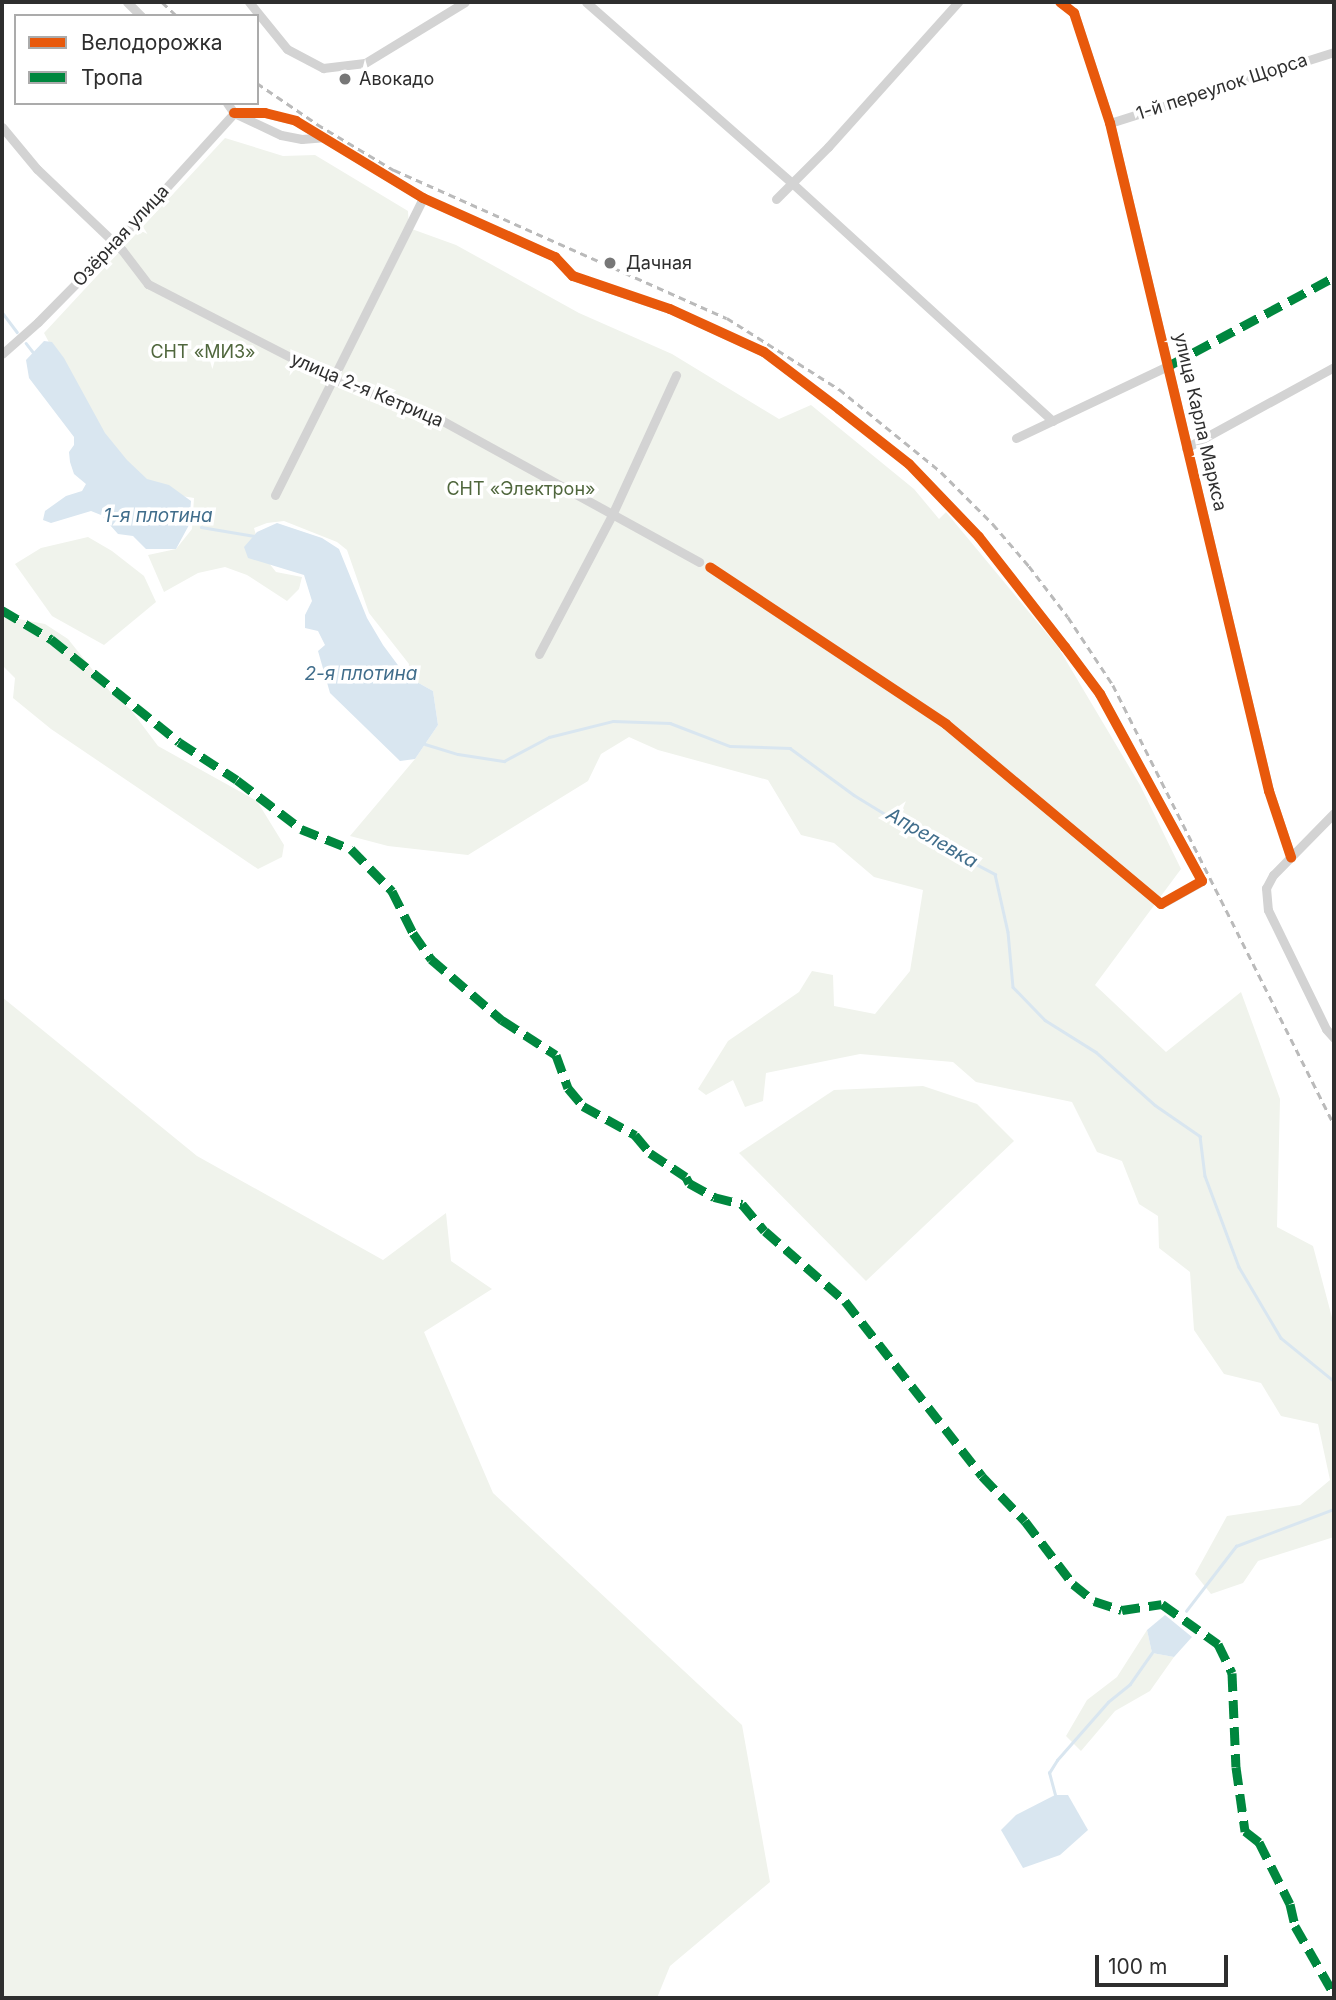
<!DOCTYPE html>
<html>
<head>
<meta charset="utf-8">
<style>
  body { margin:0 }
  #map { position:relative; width:1336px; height:2000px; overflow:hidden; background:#fff; font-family:Inter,sans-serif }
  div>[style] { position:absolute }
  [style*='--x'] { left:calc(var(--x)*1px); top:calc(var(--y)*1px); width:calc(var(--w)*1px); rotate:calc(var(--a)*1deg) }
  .green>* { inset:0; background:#f0f3ec }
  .water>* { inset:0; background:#d9e6f0 }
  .stream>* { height:2.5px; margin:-1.25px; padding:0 1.25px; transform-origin:1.25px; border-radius:1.25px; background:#d9e6f0 }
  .minor>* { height:9px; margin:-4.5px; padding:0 4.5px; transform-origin:4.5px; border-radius:4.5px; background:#d3d3d3 }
  .rail>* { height:2.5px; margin-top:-1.25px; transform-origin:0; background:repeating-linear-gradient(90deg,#bababa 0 7px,transparent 0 12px) }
  .quiet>* { height:9px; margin-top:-4.5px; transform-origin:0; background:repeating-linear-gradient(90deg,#00873e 0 18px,transparent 0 27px) }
  .cycleway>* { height:10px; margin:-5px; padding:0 5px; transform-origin:5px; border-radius:5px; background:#e8590c }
  .dots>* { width:19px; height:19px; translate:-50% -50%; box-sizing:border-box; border:4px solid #fff; border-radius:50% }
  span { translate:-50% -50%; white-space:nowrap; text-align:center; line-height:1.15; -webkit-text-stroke:7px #fff; paint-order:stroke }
  .poi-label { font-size:18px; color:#2e2e2e }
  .left { translate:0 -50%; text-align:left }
  .street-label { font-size:18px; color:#2e2e2e }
  .park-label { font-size:18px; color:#50673d }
  .water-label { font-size:19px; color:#406d8b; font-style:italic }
  .frame { position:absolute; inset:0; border:4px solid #2e2e2e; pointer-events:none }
  .legend { position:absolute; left:14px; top:14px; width:245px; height:91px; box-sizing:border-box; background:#fff; border:2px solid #ababab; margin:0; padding:9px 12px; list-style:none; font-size:21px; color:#2e2e2e }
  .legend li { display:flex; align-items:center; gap:14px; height:35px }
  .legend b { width:35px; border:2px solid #ababab }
  .scale { position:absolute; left:1095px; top:1955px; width:133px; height:32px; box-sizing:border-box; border:4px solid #2e2e2e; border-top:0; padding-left:9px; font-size:21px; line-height:24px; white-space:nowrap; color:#2e2e2e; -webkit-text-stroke:5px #fff; paint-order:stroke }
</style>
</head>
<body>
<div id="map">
  <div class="green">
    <div style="clip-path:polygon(225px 138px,283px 156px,315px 155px,408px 211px,409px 228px,456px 245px,579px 313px,672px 354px,779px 419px,811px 405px,914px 489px,939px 519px,946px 512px,1058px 647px,1140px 785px,1181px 869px,1095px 985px,1166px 1052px,1241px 992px,1280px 1099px,1277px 1227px,1313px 1246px,1334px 1325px,1334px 1537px,1258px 1561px,1243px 1583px,1211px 1594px,1195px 1574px,1227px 1516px,1300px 1505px,1330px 1480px,1318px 1424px,1281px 1416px,1261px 1383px,1224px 1374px,1194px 1330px,1190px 1272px,1159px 1248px,1158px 1216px,1139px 1204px,1122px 1161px,1097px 1152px,1072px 1102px,976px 1082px,953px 1062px,860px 1054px,766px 1073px,763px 1101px,745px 1107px,733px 1080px,706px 1095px,698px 1089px,728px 1041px,799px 992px,812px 971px,833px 975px,834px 1006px,875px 1014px,910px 971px,923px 890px,874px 877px,834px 843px,801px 835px,768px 780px,658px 750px,629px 737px,601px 754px,588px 781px,468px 855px,388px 846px,350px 836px,415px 759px,438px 725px,433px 691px,406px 676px,409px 664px,369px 613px,347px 550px,337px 542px,284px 521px,267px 523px,254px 528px,261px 553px,276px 572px,302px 577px,299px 589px,287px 601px,247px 575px,225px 567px,198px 573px,164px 592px,148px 555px,176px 549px,192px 529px,194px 498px,151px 491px,102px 441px,44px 333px)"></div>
    <div style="clip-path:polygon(88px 537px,112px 551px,144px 576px,156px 602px,104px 645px,52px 616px,15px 564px,41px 548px)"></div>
    <div style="clip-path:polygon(2px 616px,45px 624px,68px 639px,112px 694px,131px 710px,158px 746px,257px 801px,284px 845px,282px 857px,258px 869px,51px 729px,13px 698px,15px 678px,2px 665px)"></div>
    <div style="clip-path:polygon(2px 997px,197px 1156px,383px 1260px,446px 1213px,451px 1261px,492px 1289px,424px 1332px,493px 1493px,742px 1725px,770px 1882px,670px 1966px,657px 1998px,2px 1998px)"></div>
    <div style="clip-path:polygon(923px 1086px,977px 1104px,1014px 1141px,866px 1281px,739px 1153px,834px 1090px)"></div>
    <div style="clip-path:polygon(1147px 1630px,1152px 1653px,1174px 1657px,1150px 1691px,1115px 1711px,1081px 1751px,1066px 1736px,1087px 1700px,1117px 1677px)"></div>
  </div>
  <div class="water">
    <div style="clip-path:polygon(44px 341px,52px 342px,64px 358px,105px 433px,127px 460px,147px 479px,169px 485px,191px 501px,189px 525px,176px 549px,146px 549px,133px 536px,118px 534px,101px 515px,91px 511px,51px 523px,43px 520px,45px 511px,66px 496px,82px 491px,86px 484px,74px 474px,70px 462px,69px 452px,74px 445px,74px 437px,29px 378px,26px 360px)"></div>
    <div style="clip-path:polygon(277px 523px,322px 538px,339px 549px,367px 618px,383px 645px,406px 676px,433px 691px,438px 725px,415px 759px,400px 761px,330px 693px,318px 651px,325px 645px,318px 631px,305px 628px,305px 615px,312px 601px,304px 575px,248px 558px,244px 547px,257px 532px)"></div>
    <div style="clip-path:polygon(1165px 1615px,1192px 1637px,1174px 1657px,1152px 1653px,1147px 1630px)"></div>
    <div style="clip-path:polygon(1055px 1795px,1068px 1795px,1088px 1830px,1060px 1855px,1023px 1868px,1001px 1830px,1016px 1815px)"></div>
  </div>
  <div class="stream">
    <div style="--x:2;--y:312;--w:25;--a:53"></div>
    <div style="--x:26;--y:343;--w:11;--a:52"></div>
    <div style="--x:201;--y:527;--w:54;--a:9.6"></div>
    <div style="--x:425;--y:744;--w:34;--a:17"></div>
    <div style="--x:458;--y:754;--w:47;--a:8.7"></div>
    <div style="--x:504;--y:761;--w:51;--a:-28.1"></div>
    <div style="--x:549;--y:737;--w:66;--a:-14"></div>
    <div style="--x:613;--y:721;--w:57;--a:2"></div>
    <div style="--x:670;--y:723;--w:64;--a:21"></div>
    <div style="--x:730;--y:746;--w:60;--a:1.9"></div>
    <div style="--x:790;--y:748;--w:79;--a:36.3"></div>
    <div style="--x:854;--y:795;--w:69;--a:31.4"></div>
    <div style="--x:913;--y:831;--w:93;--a:27.7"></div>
    <div style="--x:995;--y:874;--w:59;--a:77.4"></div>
    <div style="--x:1008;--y:932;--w:55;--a:84.8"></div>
    <div style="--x:1013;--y:987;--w:46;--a:45.9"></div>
    <div style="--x:1045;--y:1020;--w:60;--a:32.1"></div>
    <div style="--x:1096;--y:1052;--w:79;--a:41.9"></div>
    <div style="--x:1155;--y:1105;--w:55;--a:34.6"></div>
    <div style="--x:1200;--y:1136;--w:40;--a:82.9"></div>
    <div style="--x:1205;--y:1176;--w:97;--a:69.5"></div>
    <div style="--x:1239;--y:1267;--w:82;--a:59.4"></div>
    <div style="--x:1281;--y:1338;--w:68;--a:39.1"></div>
    <div style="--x:1186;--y:1611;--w:82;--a:-52.4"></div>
    <div style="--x:1236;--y:1546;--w:105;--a:-20.7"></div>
    <div style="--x:1055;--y:1795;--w:23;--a:-105"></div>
    <div style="--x:1049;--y:1773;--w:15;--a:-58"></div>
    <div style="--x:1057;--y:1760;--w:77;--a:-48.7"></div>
    <div style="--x:1108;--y:1702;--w:28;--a:-39"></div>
    <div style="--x:1130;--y:1684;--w:38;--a:-55"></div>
  </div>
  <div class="minor">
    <div style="--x:127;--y:2;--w:20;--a:45"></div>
    <div style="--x:249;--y:2;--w:60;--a:51"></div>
    <div style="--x:287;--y:49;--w:41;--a:27.8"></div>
    <div style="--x:323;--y:68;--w:42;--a:-6.8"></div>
    <div style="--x:365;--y:63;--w:117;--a:-31.4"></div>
    <div style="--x:586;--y:2;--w:274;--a:41.3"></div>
    <div style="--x:792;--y:183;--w:353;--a:42.4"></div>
    <div style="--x:1060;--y:2;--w:18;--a:38"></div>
    <div style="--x:1074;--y:13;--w:116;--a:71.9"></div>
    <div style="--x:1110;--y:123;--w:687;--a:76.61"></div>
    <div style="--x:1269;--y:791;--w:70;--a:71.6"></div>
    <div style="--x:227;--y:103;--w:12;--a:55"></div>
    <div style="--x:234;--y:113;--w:52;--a:25.1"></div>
    <div style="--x:281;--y:135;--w:21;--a:11"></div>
    <div style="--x:302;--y:139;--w:21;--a:-5"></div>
    <div style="--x:234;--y:113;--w:31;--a:0"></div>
    <div style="--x:265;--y:113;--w:32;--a:14"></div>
    <div style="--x:296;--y:121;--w:149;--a:31.2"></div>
    <div style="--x:423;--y:198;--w:145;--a:24.1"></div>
    <div style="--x:555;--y:257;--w:26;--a:47"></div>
    <div style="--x:573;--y:276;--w:102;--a:18.8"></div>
    <div style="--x:670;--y:309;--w:103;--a:24.6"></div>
    <div style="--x:764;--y:352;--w:94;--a:37.2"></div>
    <div style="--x:839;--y:409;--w:89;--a:38.2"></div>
    <div style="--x:909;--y:464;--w:101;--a:46.2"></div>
    <div style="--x:979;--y:537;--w:140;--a:52"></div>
    <div style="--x:1065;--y:647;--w:59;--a:53.3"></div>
    <div style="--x:1100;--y:694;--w:213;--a:61.4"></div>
    <div style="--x:1202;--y:881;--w:47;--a:150.7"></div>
    <div style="--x:1161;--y:904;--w:280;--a:-140.1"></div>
    <div style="--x:946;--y:724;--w:283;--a:-146.4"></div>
    <div style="--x:1110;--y:123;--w:235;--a:-17.6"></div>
    <div style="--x:2;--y:127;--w:55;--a:50.2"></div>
    <div style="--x:37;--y:169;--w:117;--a:43.6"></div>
    <div style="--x:122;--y:250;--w:43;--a:52.6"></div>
    <div style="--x:148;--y:284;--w:208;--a:27.2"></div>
    <div style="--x:333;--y:379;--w:105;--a:20"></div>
    <div style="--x:432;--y:415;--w:305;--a:28.8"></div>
    <div style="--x:776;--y:199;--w:74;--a:-45"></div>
    <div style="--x:828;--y:147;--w:195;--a:-48.1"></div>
    <div style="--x:2;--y:354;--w:48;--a:-41.6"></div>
    <div style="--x:38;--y:322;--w:110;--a:-45.4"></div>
    <div style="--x:115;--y:244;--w:177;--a:-47.7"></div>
    <div style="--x:1016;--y:438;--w:170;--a:-25.4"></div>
    <div style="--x:1186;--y:448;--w:169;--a:-28.7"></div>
    <div style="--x:275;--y:495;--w:332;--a:-63.5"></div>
    <div style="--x:539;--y:654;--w:157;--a:-62.3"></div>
    <div style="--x:612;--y:515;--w:154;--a:-65.4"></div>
    <div style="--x:1334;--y:813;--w:87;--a:134.5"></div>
    <div style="--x:1273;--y:875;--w:15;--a:118"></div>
    <div style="--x:1266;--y:888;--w:22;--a:85"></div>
    <div style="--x:1268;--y:910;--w:132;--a:64"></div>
    <div style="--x:1326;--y:1029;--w:12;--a:48"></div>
  </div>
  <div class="rail">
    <div style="--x:162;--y:2;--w:21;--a:43"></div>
    <div style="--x:257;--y:83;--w:73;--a:34.3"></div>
    <div style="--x:317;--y:124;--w:90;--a:30.9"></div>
    <div style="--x:394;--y:170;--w:364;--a:24"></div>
    <div style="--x:727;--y:318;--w:133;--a:32.4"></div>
    <div style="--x:839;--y:389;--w:132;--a:39.1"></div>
    <div style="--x:941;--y:472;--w:74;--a:45"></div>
    <div style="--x:993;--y:524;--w:55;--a:49.4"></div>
    <div style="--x:1029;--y:566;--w:64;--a:52.6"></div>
    <div style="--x:1068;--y:617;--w:82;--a:56.5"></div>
    <div style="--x:1113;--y:685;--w:491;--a:63.3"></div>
  </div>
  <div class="quiet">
    <div style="--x:1170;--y:365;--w:186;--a:-28.2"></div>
    <div style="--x:2;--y:610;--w:57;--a:30.6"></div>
    <div style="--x:51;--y:639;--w:164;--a:38.8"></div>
    <div style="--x:179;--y:742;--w:69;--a:33.2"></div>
    <div style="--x:237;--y:780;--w:81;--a:37.4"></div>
    <div style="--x:301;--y:829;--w:54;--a:21.8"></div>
    <div style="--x:351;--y:849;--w:59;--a:45.7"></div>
    <div style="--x:392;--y:891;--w:47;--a:63.4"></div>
    <div style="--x:413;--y:933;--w:32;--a:55"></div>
    <div style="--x:431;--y:959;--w:94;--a:40.7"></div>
    <div style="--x:502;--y:1020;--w:64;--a:32.9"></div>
    <div style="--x:556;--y:1055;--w:35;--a:70"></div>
    <div style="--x:568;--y:1088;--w:23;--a:50"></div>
    <div style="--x:583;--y:1106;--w:60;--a:29.1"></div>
    <div style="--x:635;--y:1135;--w:23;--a:50"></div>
    <div style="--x:650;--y:1153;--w:43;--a:33.7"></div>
    <div style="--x:686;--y:1177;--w:7;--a:63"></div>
    <div style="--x:689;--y:1183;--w:29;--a:29"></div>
    <div style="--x:714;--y:1197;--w:29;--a:14"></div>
    <div style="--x:742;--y:1204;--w:35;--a:50"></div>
    <div style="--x:765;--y:1231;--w:106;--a:41.2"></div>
    <div style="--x:845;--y:1301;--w:222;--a:51.9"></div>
    <div style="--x:982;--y:1476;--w:62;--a:46.3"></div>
    <div style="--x:1025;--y:1521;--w:79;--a:52.7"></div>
    <div style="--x:1073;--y:1584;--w:27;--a:39"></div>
    <div style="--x:1094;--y:1601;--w:29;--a:18"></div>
    <div style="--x:1122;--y:1610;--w:40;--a:-8.5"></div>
    <div style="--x:1162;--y:1604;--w:69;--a:35.5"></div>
    <div style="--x:1218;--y:1644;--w:32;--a:64"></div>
    <div style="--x:1232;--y:1673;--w:94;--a:87.6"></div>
    <div style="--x:1236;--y:1767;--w:65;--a:82"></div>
    <div style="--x:1245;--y:1831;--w:18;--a:38"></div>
    <div style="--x:1259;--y:1842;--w:69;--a:63.4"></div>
    <div style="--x:1290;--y:1904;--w:23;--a:77"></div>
    <div style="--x:1295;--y:1926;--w:78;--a:60.2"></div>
  </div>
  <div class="cycleway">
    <div style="--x:1060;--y:2;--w:18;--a:38"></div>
    <div style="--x:1074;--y:13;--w:116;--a:71.9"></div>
    <div style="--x:1110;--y:123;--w:687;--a:76.61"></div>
    <div style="--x:1269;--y:791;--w:70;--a:71.6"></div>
    <div style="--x:234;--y:113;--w:31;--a:0"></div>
    <div style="--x:265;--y:113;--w:32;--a:14"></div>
    <div style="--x:296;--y:121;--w:149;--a:31.2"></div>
    <div style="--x:423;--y:198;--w:145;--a:24.1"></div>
    <div style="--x:555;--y:257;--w:26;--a:47"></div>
    <div style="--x:573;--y:276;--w:102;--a:18.8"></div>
    <div style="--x:670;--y:309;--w:103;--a:24.6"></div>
    <div style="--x:764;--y:352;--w:94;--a:37.2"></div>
    <div style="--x:839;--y:409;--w:89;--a:38.2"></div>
    <div style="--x:909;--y:464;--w:101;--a:46.2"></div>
    <div style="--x:979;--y:537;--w:140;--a:52"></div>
    <div style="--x:1065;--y:647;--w:59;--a:53.3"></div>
    <div style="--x:1100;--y:694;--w:213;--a:61.4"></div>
    <div style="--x:1202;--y:881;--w:47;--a:150.7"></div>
    <div style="--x:1161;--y:904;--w:280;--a:-140.1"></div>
    <div style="--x:946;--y:724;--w:283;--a:-146.4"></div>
  </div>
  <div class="dots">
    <div style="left:345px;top:79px;background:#777"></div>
    <div style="left:610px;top:263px;background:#777"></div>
  </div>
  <div class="poi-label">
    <span class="left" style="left:359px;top:79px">Авокадо</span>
    <span class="left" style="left:626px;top:263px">Дачная</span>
  </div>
  <div class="street-label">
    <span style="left:1222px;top:87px;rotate:-18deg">1-й переулок Щорса</span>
    <span style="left:121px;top:236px;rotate:-47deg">Озёрная улица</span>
    <span style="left:367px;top:390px;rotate:23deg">улица 2-я Кетрица</span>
    <span style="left:1200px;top:422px;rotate:77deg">улица Карла Маркса</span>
  </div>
  <div class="park-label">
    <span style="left:203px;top:352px">СНТ «МИЗ»</span>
    <span style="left:521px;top:489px">СНТ «Электрон»</span>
  </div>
  <div class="water-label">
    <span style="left:158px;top:516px">1-я плотина</span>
    <span style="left:361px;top:674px">2-я плотина</span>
    <span style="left:932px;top:838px;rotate:30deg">Апрелевка</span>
  </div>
  <div class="frame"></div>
  <ul class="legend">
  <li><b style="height:9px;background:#e8590c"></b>Велодорожка</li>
  <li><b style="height:9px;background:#00873e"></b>Тропа</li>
  </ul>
  <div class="scale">100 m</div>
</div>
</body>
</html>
